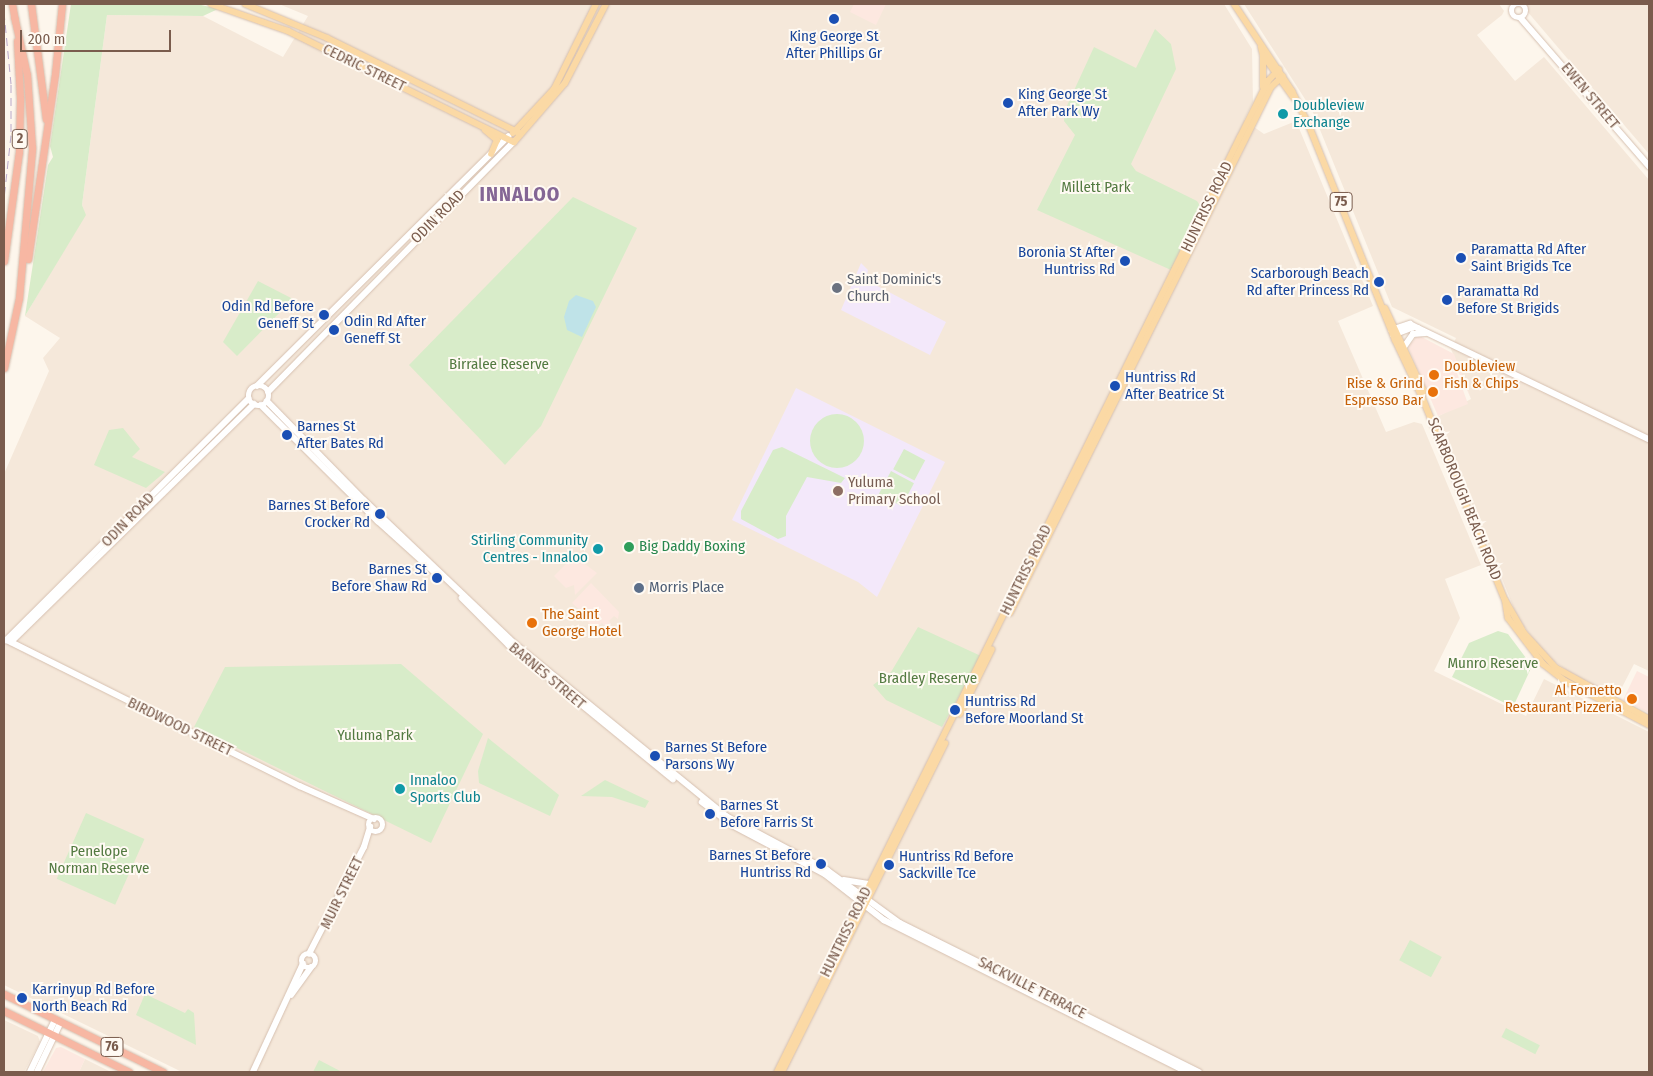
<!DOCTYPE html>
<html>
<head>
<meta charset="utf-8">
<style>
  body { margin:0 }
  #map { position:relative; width:1653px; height:1076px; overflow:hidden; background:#fdf6ec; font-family:"Fira Sans Condensed",sans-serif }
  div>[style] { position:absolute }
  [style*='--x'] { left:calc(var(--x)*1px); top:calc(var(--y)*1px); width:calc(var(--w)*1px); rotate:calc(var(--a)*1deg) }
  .residential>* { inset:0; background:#f5e8da }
  .commercial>* { inset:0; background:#fde8e0 }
  .education>* { inset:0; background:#f3e8fa }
  .green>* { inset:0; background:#d8ecc9; transform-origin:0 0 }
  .round { border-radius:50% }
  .water>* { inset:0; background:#bfe3e8 }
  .roads { filter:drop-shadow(0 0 1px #d6c0b0) drop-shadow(0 0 1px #d6c0b0) }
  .secondary>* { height:5.5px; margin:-2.75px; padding:0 2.75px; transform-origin:2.75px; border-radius:2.75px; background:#fff }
  .secondary>.ring { margin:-2.75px; padding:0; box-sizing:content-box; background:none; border:5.5px solid #fff; border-radius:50% }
  .primary>* { height:6px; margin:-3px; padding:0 3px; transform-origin:3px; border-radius:3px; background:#fbd9a5 }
  .highway>* { height:7px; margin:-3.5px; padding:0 3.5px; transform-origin:3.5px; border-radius:3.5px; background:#f7b7a3 }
  .rail>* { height:1px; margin-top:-0.5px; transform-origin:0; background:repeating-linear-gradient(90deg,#b9a8c9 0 8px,transparent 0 13px) }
  .dots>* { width:14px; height:14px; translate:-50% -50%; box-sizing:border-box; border:2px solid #fffaf3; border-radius:50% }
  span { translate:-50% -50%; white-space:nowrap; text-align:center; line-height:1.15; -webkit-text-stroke:4px #fffaf3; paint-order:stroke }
  .shield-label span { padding:1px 4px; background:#fffaf3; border:1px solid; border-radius:4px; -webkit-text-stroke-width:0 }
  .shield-label { font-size:14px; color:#7a5c4d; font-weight:700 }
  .transit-label { font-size:15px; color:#164399 }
  .left { translate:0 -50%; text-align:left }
  .right { translate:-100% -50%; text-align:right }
  .street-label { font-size:15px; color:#7a5c4d }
  .culture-label { font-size:15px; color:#0d838f }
  .park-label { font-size:15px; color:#537a41 }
  .worship-label { font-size:15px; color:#5b616d }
  .food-label { font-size:15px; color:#c56008 }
  .education-label { font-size:15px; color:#785e54 }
  .leisure-label { font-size:15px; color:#27864d }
  .service-label { font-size:15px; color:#4e5e75 }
  .district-label { font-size:20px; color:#846695; font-weight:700; letter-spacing:1px }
  .frame { position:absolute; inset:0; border:5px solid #7a5c4d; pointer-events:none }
  .scale { position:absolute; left:20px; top:30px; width:151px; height:22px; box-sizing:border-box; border:2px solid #7a5c4d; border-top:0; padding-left:6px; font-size:15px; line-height:18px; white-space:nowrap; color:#7a5c4d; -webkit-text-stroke:4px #fffaf3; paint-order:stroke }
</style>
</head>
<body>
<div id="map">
  <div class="residential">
    <div style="clip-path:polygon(279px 4px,1224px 4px,1252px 49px,1253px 102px,1244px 120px,1264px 134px,1296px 121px,1373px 306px,1338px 321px,1386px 432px,1414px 422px,1422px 424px,1481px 565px,1445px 579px,1460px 618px,1434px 671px,1526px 716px,1544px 679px,1649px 732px,1649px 1072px,182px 1072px,4px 985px,4px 474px,49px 371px,43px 358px,60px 338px,25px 316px,85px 215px,82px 205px,107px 15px,203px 16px,283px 57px,308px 16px)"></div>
    <div style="clip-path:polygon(1244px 4px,1499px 4px,1504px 11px,1502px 15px,1477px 35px,1515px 81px,1544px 57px,1649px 180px,1649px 671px,1634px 664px,1616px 699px,1569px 672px,1542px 652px,1517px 616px,1437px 417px,1471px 399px,1451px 349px,1456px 338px,1392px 307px,1312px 110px)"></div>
    <div style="clip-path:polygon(1521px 4px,1649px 4px,1649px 154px,1595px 91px)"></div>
    <div style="clip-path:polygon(4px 1020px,38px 1036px,40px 1042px,24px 1072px,4px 1072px)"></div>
    <div style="clip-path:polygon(85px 1059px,111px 1072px,79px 1072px)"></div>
  </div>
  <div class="commercial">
    <div style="clip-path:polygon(854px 4px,886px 4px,876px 25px,850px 12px)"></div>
    <div style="clip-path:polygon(1418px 335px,1454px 354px,1471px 398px,1452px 359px,1468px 404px,1438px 416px,1408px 347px)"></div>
    <div style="clip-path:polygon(574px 556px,597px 573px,575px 595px,574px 585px,566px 588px,554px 576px)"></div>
    <div style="clip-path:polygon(591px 583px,619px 612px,618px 619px,614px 616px,609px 621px,611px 624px,605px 627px,602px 623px,595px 629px,585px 619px,583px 614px,587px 610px,584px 606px,580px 610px,572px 603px)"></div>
    <div style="clip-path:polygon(1637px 671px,1649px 677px,1649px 713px,1623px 700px)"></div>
    <div style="clip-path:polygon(61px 1047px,85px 1059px,79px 1072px,43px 1072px,56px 1048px)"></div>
  </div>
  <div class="education">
    <div style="clip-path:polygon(861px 263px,868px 270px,866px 280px,946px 322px,930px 355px,841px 310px)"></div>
    <div style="clip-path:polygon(796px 388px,945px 462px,877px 597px,858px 582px,732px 520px)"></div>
  </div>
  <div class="green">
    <div style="clip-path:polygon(71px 4px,197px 4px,218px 9px,203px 16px,107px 15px,82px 205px,86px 215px,25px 316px,48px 165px,53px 157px,50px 146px)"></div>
    <div style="clip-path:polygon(1155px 29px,1171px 44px,1176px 69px,1131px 164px,1136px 171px,1197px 201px,1201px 207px,1171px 270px,1037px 210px,1075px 135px,1064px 121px,1065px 110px,1094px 47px,1136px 68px)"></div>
    <div style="clip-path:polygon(573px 197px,637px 228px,541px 426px,505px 465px,409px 365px)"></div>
    <div style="clip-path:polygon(258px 281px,293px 299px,237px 356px,223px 342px)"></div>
    <div class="round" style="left:810px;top:414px;width:54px;height:54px"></div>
    <div style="clip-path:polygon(123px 428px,140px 449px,132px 457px,165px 472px,146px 488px,94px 465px,109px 430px)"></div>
    <div style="clip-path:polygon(782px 447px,845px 478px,841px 483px,807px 477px,786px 516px,786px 536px,778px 539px,741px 519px,741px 511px,773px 450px)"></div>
    <div style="left:904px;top:449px;width:24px;height:23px;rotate:28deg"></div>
    <div style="left:891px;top:471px;width:26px;height:26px;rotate:28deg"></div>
    <div style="clip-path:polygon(918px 627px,981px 656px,942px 727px,886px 700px,873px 685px,891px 672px)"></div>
    <div style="clip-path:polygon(1498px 631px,1508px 634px,1532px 666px,1513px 707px,1452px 677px,1469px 643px)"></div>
    <div style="clip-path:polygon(401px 664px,483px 734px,431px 843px,194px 727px,225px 667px)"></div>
    <div style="clip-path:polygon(488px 738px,559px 795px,550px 816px,479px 783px,478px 771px)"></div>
    <div style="clip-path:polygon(605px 780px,649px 801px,645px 808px,612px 797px,581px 796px)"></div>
    <div style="left:86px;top:813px;width:64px;height:72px;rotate:24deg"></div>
    <div style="left:1410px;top:940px;width:36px;height:23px;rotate:28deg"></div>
    <div style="clip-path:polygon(145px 994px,185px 1013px,188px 1009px,194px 1013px,196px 1045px,136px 1015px)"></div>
    <div style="left:1506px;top:1028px;width:38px;height:10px;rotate:27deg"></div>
    <div style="clip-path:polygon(319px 1060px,342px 1072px,313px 1072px)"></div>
  </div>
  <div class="water">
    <div style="clip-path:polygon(576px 295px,593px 301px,596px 307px,582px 337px,567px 330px,564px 317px,569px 301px)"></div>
  </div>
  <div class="roads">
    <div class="secondary">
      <div class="ring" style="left:1512px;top:4px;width:8.5px;height:8.5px"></div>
      <div style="--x:1521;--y:18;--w:196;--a:49.1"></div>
      <div style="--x:1391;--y:330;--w:20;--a:-18"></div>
      <div style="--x:1410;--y:324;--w:9;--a:27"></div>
      <div style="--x:1418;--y:328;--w:256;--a:25.7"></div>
      <div style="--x:1393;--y:335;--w:22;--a:-21"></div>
      <div style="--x:1404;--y:347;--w:16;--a:-55"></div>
      <div style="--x:1413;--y:334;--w:12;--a:-5"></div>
      <div style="--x:257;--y:386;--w:354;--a:-44.8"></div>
      <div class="ring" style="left:249px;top:386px;width:14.5px;height:14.5px"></div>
      <div style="--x:268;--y:392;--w:351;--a:-45.5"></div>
      <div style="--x:249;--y:399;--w:342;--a:135.1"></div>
      <div style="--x:7;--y:640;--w:327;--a:26.5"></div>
      <div style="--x:300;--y:786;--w:81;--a:24"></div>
      <div style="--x:267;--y:401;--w:139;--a:45.6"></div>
      <div style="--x:364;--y:500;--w:206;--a:43.6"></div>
      <div style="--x:513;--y:642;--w:275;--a:39.2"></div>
      <div style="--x:726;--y:816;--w:115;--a:28.1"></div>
      <div style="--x:827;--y:870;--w:90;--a:36"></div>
      <div style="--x:900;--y:923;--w:334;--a:26.5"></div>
      <div style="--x:261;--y:405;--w:165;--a:44.8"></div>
      <div style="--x:378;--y:521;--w:82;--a:42"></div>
      <div style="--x:462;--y:598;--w:66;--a:45"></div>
      <div style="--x:509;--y:645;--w:212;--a:39.3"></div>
      <div style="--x:11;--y:642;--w:340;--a:-44.4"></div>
      <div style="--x:702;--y:802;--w:38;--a:37"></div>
      <div style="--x:732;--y:825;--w:105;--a:27.8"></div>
      <div style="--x:825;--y:874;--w:75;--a:37.9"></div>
      <div style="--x:884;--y:920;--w:339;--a:26.6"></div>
      <div class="ring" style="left:369px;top:818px;width:8.5px;height:8.5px"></div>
      <div style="--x:844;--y:880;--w:26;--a:9"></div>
      <div style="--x:309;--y:954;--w:120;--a:-62.8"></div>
      <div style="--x:364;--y:847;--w:21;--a:-73"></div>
      <div class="ring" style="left:302px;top:954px;width:8.5px;height:8.5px"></div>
      <div style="--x:291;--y:995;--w:34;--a:-54"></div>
      <div style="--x:30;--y:1072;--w:58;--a:-64.3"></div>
      <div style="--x:37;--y:1072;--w:55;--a:-64.4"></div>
      <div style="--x:253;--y:1072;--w:119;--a:-65.2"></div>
    </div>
    <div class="primary">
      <div style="--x:211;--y:4;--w:82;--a:19.3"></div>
      <div style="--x:288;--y:31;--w:252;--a:26.2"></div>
      <div style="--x:514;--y:142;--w:78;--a:-49.2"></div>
      <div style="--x:565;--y:83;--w:89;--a:-62.6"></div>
      <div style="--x:245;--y:4;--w:89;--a:22.5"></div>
      <div style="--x:327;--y:38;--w:216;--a:26.3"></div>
      <div style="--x:1234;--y:4;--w:105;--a:56.3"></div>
      <div style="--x:1292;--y:91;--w:39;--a:64"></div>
      <div style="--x:1309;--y:126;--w:231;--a:68.1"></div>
      <div style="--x:1395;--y:340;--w:63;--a:64.7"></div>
      <div style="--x:1422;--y:397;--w:219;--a:67.8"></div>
      <div style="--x:1505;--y:600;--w:38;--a:60"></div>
      <div style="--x:1524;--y:633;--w:47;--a:47.6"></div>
      <div style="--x:1556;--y:668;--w:106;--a:28.7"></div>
      <div style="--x:1261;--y:47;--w:8;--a:76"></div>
      <div style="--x:1263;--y:55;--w:52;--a:54.5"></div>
      <div style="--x:1263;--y:57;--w:30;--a:90"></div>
      <div style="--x:485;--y:130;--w:16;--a:40"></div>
      <div style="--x:497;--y:140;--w:15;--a:113"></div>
      <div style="--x:513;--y:133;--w:60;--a:-47"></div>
      <div style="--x:554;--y:89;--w:95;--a:-63.7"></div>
      <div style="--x:1385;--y:308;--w:90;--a:65.1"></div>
      <div style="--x:1423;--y:390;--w:7;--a:98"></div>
      <div style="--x:1505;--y:600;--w:18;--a:81"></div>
      <div style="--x:1508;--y:618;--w:58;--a:52.7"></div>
      <div style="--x:1543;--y:664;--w:28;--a:38"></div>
      <div style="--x:1565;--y:681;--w:95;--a:27.6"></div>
      <div style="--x:1010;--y:613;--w:587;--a:-63.61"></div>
      <div style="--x:1271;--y:87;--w:16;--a:-43"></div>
      <div style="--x:960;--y:714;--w:72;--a:-63.8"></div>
      <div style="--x:777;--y:1072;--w:1043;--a:-63.66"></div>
      <div style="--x:1240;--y:137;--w:63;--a:-63.4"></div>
      <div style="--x:1268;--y:81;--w:16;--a:-47"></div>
      <div style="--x:782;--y:1072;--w:367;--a:-63.6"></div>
    </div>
    <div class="highway">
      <div style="--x:12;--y:4;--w:17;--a:80"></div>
      <div style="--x:31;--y:4;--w:116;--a:82.6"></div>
      <div style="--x:28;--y:259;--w:187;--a:-81.7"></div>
      <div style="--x:55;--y:74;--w:70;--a:-84.3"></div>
      <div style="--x:4;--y:261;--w:110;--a:-82.2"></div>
      <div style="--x:19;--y:152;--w:54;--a:-88.9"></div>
      <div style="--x:20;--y:98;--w:57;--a:-93"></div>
      <div style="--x:4;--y:368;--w:72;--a:-77.9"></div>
      <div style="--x:19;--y:298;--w:151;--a:-85"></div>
      <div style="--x:32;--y:148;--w:73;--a:-93.9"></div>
      <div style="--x:27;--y:75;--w:60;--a:-102.4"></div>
      <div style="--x:4;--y:994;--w:177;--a:26.1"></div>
      <div style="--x:4;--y:1011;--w:139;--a:26"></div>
    </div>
  </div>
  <div class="rail">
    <div style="--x:4;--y:12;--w:72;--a:84.4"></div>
    <div style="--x:11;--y:84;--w:51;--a:90"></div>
    <div style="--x:11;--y:135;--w:63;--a:96.3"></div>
  </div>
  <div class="dots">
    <div style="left:834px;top:19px;background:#1a4fb4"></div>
    <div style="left:1008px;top:103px;background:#1a4fb4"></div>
    <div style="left:1283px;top:114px;background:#0f9aa8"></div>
    <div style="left:1461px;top:258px;background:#1a4fb4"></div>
    <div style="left:1125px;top:261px;background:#1a4fb4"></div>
    <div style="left:1379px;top:282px;background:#1a4fb4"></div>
    <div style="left:837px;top:288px;background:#6b7280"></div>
    <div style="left:1447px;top:300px;background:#1a4fb4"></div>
    <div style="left:324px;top:315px;background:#1a4fb4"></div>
    <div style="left:334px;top:330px;background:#1a4fb4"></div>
    <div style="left:1434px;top:375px;background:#e8710a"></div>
    <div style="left:1115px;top:386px;background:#1a4fb4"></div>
    <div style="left:1433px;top:392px;background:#e8710a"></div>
    <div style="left:287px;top:435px;background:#1a4fb4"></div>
    <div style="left:838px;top:491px;background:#8d6e63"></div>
    <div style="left:380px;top:514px;background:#1a4fb4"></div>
    <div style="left:629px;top:547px;background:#2e9e5b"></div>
    <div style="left:598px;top:549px;background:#0f9aa8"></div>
    <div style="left:437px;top:578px;background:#1a4fb4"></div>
    <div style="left:639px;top:588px;background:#5c6f8a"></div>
    <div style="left:532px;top:623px;background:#e8710a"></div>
    <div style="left:1632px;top:699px;background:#e8710a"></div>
    <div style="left:955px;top:710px;background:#1a4fb4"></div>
    <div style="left:655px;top:756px;background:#1a4fb4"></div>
    <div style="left:400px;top:789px;background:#0f9aa8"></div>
    <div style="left:710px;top:814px;background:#1a4fb4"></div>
    <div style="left:821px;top:864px;background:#1a4fb4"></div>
    <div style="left:889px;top:865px;background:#1a4fb4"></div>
    <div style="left:22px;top:998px;background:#1a4fb4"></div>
  </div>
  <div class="shield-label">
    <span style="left:20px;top:139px">2</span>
    <span style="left:1341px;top:202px">75</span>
    <span style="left:112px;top:1047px">76</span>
  </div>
  <div class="transit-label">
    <span style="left:834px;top:45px">King George St<br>After Phillips Gr</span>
    <span class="left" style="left:1018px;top:103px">King George St<br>After Park Wy</span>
    <span class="left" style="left:1471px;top:258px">Paramatta Rd After<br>Saint Brigids Tce</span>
    <span class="right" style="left:1115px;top:261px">Boronia St After<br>Huntriss Rd</span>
    <span class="right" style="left:1369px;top:282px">Scarborough Beach<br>Rd after Princess Rd</span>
    <span class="left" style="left:1457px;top:300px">Paramatta Rd<br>Before St Brigids</span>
    <span class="right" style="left:314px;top:315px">Odin Rd Before<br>Geneff St</span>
    <span class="left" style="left:344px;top:330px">Odin Rd After<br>Geneff St</span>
    <span class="left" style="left:1125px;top:386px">Huntriss Rd<br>After Beatrice St</span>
    <span class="left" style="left:297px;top:435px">Barnes St<br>After Bates Rd</span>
    <span class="right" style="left:370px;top:514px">Barnes St Before<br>Crocker Rd</span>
    <span class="right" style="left:427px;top:578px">Barnes St<br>Before Shaw Rd</span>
    <span class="left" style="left:965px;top:710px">Huntriss Rd<br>Before Moorland St</span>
    <span class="left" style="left:665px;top:756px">Barnes St Before<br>Parsons Wy</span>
    <span class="left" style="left:720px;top:814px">Barnes St<br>Before Farris St</span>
    <span class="right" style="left:811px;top:864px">Barnes St Before<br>Huntriss Rd</span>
    <span class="left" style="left:899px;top:865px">Huntriss Rd Before<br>Sackville Tce</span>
    <span class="left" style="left:32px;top:998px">Karrinyup Rd Before<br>North Beach Rd</span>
  </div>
  <div class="street-label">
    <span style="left:364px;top:68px;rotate:26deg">CEDRIC STREET</span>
    <span style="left:1590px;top:96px;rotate:50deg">EWEN STREET</span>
    <span style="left:1207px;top:207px;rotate:-64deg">HUNTRISS ROAD</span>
    <span style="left:438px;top:217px;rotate:-45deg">ODIN ROAD</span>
    <span style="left:1464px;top:499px;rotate:68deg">SCARBOROUGH BEACH ROAD</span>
    <span style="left:128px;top:520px;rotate:-46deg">ODIN ROAD</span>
    <span style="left:1026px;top:570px;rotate:-64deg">HUNTRISS ROAD</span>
    <span style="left:547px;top:676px;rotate:40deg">BARNES STREET</span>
    <span style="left:180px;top:727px;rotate:26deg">BIRDWOOD STREET</span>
    <span style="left:342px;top:893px;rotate:-64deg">MUIR STREET</span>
    <span style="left:846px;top:932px;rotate:-64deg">HUNTRISS ROAD</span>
    <span style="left:1032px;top:988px;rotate:27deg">SACKVILLE TERRACE</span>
  </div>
  <div class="culture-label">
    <span class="left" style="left:1293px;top:114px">Doubleview<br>Exchange</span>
    <span class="right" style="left:588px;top:549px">Stirling Community<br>Centres - Innaloo</span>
    <span class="left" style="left:410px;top:789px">Innaloo<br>Sports Club</span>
  </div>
  <div class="park-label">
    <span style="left:1096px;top:188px">Millett Park</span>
    <span style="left:499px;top:365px">Birralee Reserve</span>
    <span style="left:1493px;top:664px">Munro Reserve</span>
    <span style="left:928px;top:679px">Bradley Reserve</span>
    <span style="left:375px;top:736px">Yuluma Park</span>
    <span style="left:99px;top:860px">Penelope<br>Norman Reserve</span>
  </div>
  <div class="worship-label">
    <span class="left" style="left:847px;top:288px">Saint Dominic's<br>Church</span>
  </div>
  <div class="food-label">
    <span class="left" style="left:1444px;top:375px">Doubleview<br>Fish &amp; Chips</span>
    <span class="right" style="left:1423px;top:392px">Rise &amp; Grind<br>Espresso Bar</span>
    <span class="left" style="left:542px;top:623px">The Saint<br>George Hotel</span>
    <span class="right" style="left:1622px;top:699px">Al Fornetto<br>Restaurant Pizzeria</span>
  </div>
  <div class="education-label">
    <span class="left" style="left:848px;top:491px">Yuluma<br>Primary School</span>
  </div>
  <div class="leisure-label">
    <span class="left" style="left:639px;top:547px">Big Daddy Boxing</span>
  </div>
  <div class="service-label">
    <span class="left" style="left:649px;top:588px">Morris Place</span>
  </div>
  <div class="district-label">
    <span style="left:520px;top:194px">INNALOO</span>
  </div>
  <div class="frame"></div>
  <div class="scale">200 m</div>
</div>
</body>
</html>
